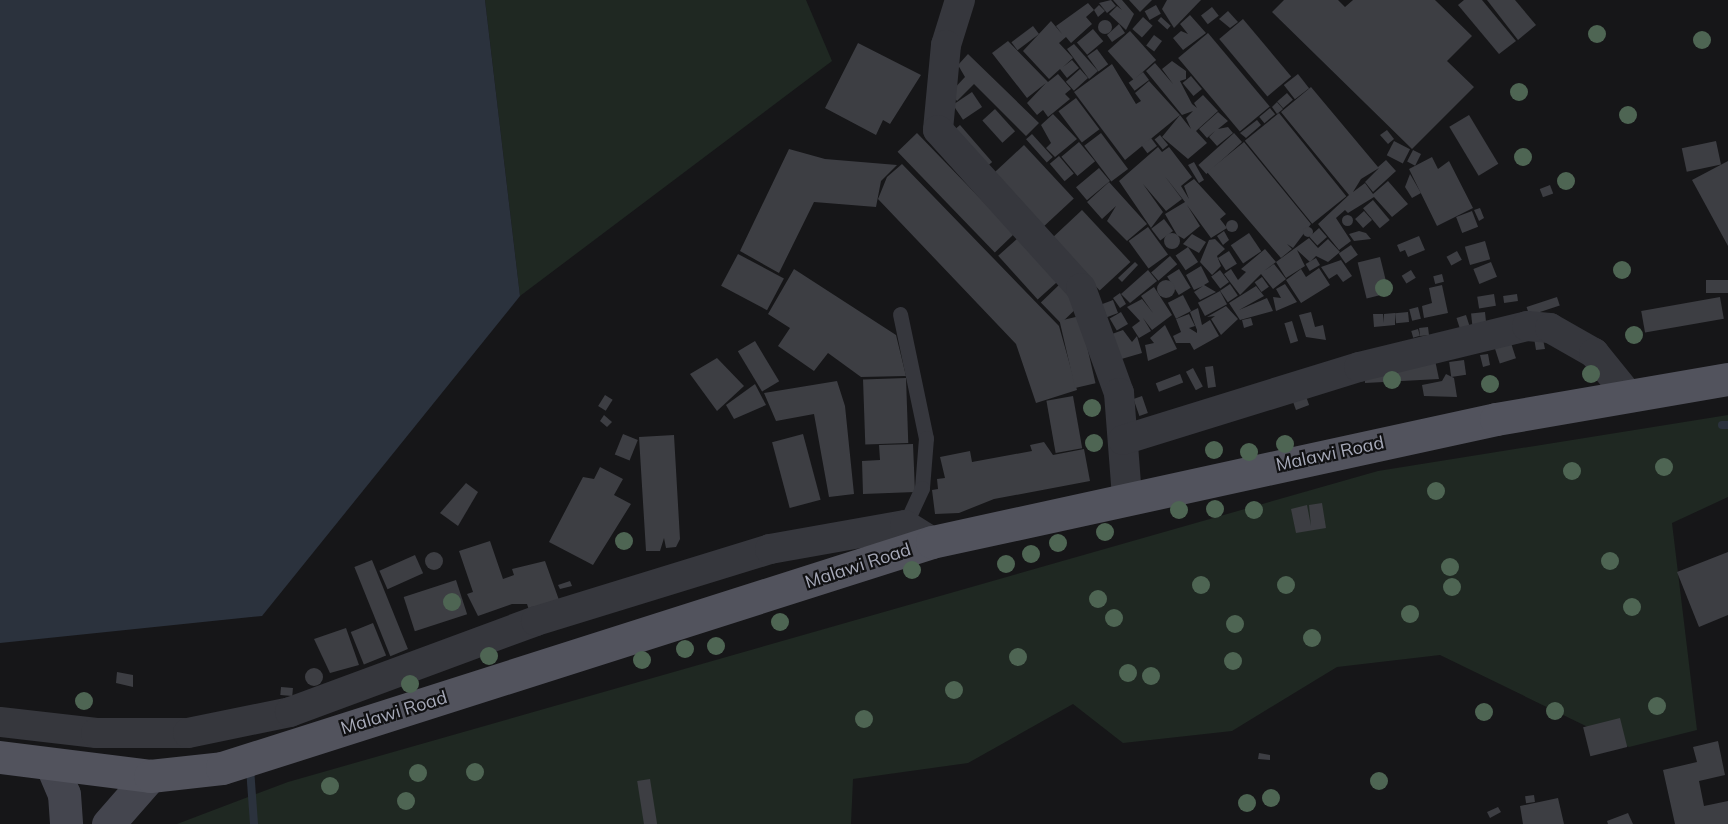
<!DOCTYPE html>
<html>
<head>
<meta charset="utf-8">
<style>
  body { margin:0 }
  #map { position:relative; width:1728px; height:824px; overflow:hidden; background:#161618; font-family:Mulish,sans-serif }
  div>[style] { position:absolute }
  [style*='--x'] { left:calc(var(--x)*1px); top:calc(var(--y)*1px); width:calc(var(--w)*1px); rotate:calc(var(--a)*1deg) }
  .green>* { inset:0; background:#1f2822 }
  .water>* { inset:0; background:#2b323d }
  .stream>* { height:8px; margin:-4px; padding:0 4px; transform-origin:4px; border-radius:4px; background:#2b323d }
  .building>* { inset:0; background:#3d3e43; transform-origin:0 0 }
  .round { border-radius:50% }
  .lane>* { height:15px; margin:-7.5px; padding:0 7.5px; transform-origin:7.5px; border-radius:7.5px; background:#36373d }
  .street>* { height:30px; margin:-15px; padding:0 15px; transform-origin:15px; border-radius:15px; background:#36373d }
  .secondary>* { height:33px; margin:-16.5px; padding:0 16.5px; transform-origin:16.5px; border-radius:16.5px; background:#44454e }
  .primary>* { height:33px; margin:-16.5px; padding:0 16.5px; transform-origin:16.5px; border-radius:16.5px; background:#52535d }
  .trees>* { width:18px; height:18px; margin:-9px; border-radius:50%; background:#4e6553 }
  span { translate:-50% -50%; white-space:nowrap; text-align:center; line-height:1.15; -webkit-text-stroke:4.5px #111113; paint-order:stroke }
  .street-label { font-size:18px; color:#a7aab9 }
</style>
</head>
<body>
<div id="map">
  <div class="green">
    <div style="clip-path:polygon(485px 0,806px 0,832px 61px,520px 296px)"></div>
    <div style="clip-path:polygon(1728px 415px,1728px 497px,1672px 523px,1697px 730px,1629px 747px,1440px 655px,1337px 667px,1232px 731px,1123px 743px,1073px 704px,968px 763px,853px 779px,851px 824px,177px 824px,288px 782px,1378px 471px)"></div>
  </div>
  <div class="water">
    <div style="clip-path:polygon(0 0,485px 0,520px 296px,262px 616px,0 643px)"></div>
  </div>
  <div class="stream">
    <div style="--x:1722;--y:425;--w:6;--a:0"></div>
    <div style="--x:250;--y:768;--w:56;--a:85.9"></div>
  </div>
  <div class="building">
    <div style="clip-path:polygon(1111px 0,1116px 6px,1107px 13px,1099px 3px)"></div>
    <div style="clip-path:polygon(1113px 0,1122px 0,1134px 14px,1126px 30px,1109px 14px,1117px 6px,1122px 10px)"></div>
    <div style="clip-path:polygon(1129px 0,1152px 0,1140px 12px)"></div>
    <div style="clip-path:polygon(1167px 0,1201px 0,1174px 28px,1162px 9px)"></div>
    <div style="clip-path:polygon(1284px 0,1338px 0,1345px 7px,1353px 0,1435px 0,1472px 36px,1447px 61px,1474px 87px,1412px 149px,1272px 12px)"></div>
    <div style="clip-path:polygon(1464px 0,1482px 0,1516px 41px,1499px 54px,1458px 5px)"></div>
    <div style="clip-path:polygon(1487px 0,1515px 0,1536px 25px,1518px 40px)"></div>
    <div style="clip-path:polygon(1088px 3px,1094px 10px,1086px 17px,1092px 24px,1071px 43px,1066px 37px,1059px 43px,1073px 58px,1063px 67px,1072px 60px,1079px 68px,1067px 78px,1060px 69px,1049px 79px,1023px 51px,1051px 21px,1062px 34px,1056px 26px)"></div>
    <div style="clip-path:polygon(1099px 5px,1105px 11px,1098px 17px,1094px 10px)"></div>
    <div style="left:1156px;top:5px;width:10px;height:13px;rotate:61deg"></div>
    <div style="left:1212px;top:7px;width:11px;height:14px;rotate:52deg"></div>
    <div style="clip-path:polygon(1228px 11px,1238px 22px,1230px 28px,1219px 19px)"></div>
    <div style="clip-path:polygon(1190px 15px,1206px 33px,1183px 50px,1173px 38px,1181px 31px,1188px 34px,1180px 24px)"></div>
    <div style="left:1143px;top:17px;width:13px;height:16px;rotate:42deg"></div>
    <div style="left:1161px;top:17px;width:13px;height:5px;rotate:42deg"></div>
    <div style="left:1243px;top:19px;width:75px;height:31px;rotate:50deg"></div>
    <div class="round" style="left:1098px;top:20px;width:14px;height:14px"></div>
    <div style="clip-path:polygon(1119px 24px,1125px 33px,1112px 42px,1107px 35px)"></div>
    <div style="left:1033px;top:26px;width:10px;height:27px;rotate:53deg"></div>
    <div style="left:1093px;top:29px;width:16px;height:21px;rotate:50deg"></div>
    <div style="left:1130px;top:31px;width:39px;height:30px;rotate:48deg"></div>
    <div style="left:1208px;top:33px;width:96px;height:39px;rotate:50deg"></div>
    <div style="left:1154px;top:35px;width:10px;height:13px;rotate:37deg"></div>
    <div style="clip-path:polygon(1008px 41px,1048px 82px,1058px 74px,1071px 89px,1065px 94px,1070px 99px,1048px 117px,1043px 110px,1037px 115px,1027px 103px,1046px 83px,1027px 98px,992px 53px)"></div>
    <div style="clip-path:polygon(858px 43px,921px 75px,890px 124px,883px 120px,876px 135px,825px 108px)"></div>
    <div style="clip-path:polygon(1074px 44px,1098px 71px,1089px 79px,1067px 49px)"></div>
    <div style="left:1097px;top:49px;width:19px;height:12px;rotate:54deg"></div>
    <div style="clip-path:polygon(968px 54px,1039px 123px,1026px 136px,974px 84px,957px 101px,950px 93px,965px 77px,958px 65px)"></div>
    <div style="clip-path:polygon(1172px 61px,1186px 71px,1186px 79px,1180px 81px,1192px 104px,1197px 108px,1194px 103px,1203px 95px,1218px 111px,1196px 131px,1207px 143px,1188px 159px,1162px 137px,1180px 115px,1191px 129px,1186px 118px,1193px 111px,1182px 115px,1146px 71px,1155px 63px,1173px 84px,1162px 69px)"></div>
    <div style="clip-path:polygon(1112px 64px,1136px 104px,1141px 101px,1135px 93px,1149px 81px,1180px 115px,1125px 160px,1074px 92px)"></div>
    <div style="left:1080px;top:69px;width:12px;height:19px;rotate:48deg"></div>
    <div style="left:1143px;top:72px;width:10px;height:18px;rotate:53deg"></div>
    <div style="left:1298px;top:74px;width:18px;height:18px;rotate:52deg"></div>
    <div style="left:1191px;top:76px;width:17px;height:11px;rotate:50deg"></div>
    <div style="clip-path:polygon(1311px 87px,1378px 167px,1386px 160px,1396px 171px,1373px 192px,1365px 182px,1379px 168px,1361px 179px,1353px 192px,1365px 183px,1373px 194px,1388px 181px,1408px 204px,1392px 217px,1374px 197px,1348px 213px,1345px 210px,1336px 218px,1351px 241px,1339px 250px,1318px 224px,1349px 195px,1281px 112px)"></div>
    <div style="left:972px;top:92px;width:18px;height:23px;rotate:56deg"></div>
    <div style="left:1287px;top:93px;width:9px;height:13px;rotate:49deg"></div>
    <div style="left:1076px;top:98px;width:39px;height:22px;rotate:53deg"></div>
    <div style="clip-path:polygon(1277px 102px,1283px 109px,1277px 114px,1272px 107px)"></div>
    <div style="left:1270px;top:108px;width:8px;height:14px;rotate:50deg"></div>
    <div style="left:995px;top:109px;width:30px;height:17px;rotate:48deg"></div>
    <div style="clip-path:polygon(1218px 112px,1228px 121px,1218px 129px,1228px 127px,1233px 133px,1217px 146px,1209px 137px,1215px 131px,1207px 138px,1199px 129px)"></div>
    <div style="left:1279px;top:113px;width:107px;height:44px;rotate:51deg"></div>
    <div style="clip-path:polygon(1053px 114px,1077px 139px,1055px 157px,1046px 148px,1051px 143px,1041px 125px)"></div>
    <div style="left:1469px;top:115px;width:57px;height:23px;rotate:59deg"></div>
    <div style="clip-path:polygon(1257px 120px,1261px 125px,1246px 138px,1240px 133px)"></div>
    <div style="left:960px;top:125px;width:49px;height:16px;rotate:49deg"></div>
    <div style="clip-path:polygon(1387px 130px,1394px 139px,1388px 144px,1380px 135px)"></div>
    <div style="left:917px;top:133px;width:140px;height:27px;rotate:46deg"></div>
    <div style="left:1101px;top:133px;width:45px;height:21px;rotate:53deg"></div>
    <div style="left:1234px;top:133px;width:12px;height:48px;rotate:48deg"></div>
    <div style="left:1032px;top:134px;width:31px;height:8px;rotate:48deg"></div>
    <div style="left:1160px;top:135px;width:13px;height:7px;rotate:51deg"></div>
    <div style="left:1151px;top:138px;width:10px;height:12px;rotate:53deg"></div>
    <div style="left:1394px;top:141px;width:18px;height:16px;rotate:27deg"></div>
    <div style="left:1716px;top:141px;width:24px;height:35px;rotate:78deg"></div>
    <div style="left:1079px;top:142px;width:25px;height:23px;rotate:50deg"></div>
    <div style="clip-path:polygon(1244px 142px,1311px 224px,1293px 248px,1287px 244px,1292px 249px,1281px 258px,1207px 172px)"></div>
    <div style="left:1024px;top:145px;width:73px;height:43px;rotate:47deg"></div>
    <div style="clip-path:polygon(1158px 147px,1162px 152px,1169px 147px,1192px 177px,1181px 186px,1189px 199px,1184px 186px,1194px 179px,1226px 214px,1220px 219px,1227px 228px,1211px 238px,1187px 205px,1200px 226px,1184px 239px,1177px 235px,1165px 214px,1185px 202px,1164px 175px,1182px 199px,1166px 211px,1143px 184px,1163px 212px,1151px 228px,1119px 181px)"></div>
    <div style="clip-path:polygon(789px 149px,825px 159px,897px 165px,881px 181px,876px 207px,814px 202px,779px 273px,740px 251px)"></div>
    <div style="left:1413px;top:150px;width:9px;height:13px;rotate:27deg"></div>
    <div style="left:1059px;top:156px;width:23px;height:12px;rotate:50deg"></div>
    <div style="clip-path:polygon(1432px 157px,1438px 169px,1449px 161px,1473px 208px,1437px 226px,1409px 169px)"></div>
    <div style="clip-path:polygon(1728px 161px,1728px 246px,1692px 180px)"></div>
    <div style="clip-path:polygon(1194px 162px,1204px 180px,1199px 183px,1188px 165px)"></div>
    <div style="clip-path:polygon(902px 164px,1059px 326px,1077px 390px,1036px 403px,1016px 344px,878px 199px,887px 177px)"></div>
    <div style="left:1099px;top:168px;width:17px;height:30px;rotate:50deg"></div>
    <div style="clip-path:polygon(1410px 174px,1421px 193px,1412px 198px,1405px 187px)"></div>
    <div style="clip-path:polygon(1109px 182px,1147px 224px,1127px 241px,1107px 221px,1116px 206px,1102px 219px,1087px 202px)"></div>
    <div style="left:1550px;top:185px;width:9px;height:11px;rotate:69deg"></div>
    <div style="left:1373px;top:200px;width:26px;height:13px;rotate:50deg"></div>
    <div style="clip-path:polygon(1480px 208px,1484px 218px,1479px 221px,1474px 210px)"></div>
    <div style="left:1082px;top:210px;width:71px;height:42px;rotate:47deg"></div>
    <div style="left:1364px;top:211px;width:12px;height:12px;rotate:48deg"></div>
    <div style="left:1472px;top:211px;width:17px;height:17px;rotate:69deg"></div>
    <div class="round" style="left:1341.5px;top:214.5px;width:11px;height:11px"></div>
    <div style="left:1164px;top:219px;width:15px;height:16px;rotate:53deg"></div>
    <div class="round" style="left:1226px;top:220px;width:12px;height:12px"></div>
    <div class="round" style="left:1303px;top:227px;width:10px;height:10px"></div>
    <div style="left:1148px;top:227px;width:34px;height:24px;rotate:54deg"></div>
    <div style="left:1319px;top:228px;width:12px;height:13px;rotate:48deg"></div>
    <div style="clip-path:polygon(1224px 231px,1229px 240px,1223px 245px,1217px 236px)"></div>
    <div style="clip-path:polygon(1359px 231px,1366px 233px,1371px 239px,1354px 241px,1349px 234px)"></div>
    <div class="round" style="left:1164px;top:233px;width:16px;height:16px"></div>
    <div style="left:1249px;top:233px;width:22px;height:22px;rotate:56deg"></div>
    <div style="clip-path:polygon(1192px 234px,1206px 242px,1199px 253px,1183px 244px)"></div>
    <div style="clip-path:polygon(1419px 236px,1425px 250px,1408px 257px,1405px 250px,1400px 252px,1397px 245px)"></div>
    <div style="left:1019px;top:237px;width:59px;height:28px;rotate:48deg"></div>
    <div style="clip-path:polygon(1309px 238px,1318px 248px,1328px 239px,1340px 252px,1328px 262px,1316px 256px,1310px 262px,1297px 250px,1305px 266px,1286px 278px,1276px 262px)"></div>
    <div style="clip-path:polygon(1215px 239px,1225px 249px,1217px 256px,1221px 266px,1212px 275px,1200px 262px,1209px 240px)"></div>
    <div style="left:1485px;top:241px;width:19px;height:21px;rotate:74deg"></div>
    <div style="left:1351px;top:245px;width:12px;height:15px;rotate:55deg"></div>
    <div style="left:1188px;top:247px;width:18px;height:15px;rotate:56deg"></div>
    <div style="clip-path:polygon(1265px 249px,1276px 262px,1264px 271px,1274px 264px,1286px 279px,1273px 289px,1261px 274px,1240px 295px,1224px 274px,1231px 269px,1238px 280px,1246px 272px,1241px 269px)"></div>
    <div style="left:1229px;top:251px;width:15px;height:13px;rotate:58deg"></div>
    <div style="left:1457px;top:251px;width:10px;height:12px;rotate:61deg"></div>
    <div style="left:738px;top:254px;width:52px;height:36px;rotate:28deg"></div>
    <div style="left:1170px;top:256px;width:11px;height:25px;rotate:49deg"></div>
    <div style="left:1380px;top:257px;width:37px;height:23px;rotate:76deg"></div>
    <div style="left:1316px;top:258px;width:8px;height:12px;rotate:60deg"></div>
    <div style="clip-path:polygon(1341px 260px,1352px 276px,1343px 282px,1337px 274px,1329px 279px,1321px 267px)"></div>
    <div style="clip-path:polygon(1135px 262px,1138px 265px,1122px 282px,1118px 278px)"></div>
    <div style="left:1491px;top:262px;width:16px;height:19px;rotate:68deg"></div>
    <div style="clip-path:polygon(1201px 266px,1209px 282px,1204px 285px,1216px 292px,1200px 300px,1194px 292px,1203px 286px,1194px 290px,1186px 275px)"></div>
    <div style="clip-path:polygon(1319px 268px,1330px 285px,1301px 303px,1286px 280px,1301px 269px,1306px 277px)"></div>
    <div style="clip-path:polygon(794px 269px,896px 335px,906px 376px,861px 377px,828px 353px,814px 371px,778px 346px,790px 328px,768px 314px)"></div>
    <div style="left:1179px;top:269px;width:22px;height:14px;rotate:58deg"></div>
    <div style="clip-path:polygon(1148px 270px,1157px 281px,1130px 303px,1121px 294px)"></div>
    <div style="left:1220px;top:270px;width:15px;height:11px;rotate:53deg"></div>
    <div style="left:1411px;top:270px;width:9px;height:11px;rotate:58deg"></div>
    <div style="left:1442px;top:274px;width:8px;height:9px;rotate:76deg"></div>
    <div style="left:1262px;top:277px;width:12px;height:9px;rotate:55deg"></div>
    <div class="round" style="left:1157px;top:280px;width:18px;height:18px"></div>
    <div style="left:1728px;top:280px;width:13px;height:22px;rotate:90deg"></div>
    <div style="left:1061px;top:283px;width:29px;height:28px;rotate:46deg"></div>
    <div style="left:1230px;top:284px;width:14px;height:12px;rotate:56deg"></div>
    <div style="clip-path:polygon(1285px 284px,1297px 302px,1276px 311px,1273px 297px,1281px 298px,1276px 289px)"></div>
    <div style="clip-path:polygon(1442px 285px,1448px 313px,1424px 318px,1422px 306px,1432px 303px,1429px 288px)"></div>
    <div style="clip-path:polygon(1256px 286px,1264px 296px,1239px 310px,1267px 298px,1273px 311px,1240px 320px,1229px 303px)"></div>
    <div style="clip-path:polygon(1154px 287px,1172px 315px,1152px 330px,1143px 318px,1151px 331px,1139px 338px,1132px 327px,1140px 321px,1127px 307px,1142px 299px,1153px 313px,1141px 296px)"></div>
    <div style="left:1220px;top:291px;width:15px;height:25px;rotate:62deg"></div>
    <div style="clip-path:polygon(1120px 293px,1126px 304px,1120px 308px,1113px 298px)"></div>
    <div style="left:1494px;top:294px;width:12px;height:17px;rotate:81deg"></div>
    <div style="left:1517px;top:294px;width:7px;height:14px;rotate:82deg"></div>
    <div style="left:1183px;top:295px;width:18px;height:17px;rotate:63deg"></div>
    <div style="left:1557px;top:297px;width:9px;height:32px;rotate:72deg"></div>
    <div style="left:1720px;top:297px;width:22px;height:80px;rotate:80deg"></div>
    <div style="left:1113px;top:300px;width:14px;height:12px;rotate:69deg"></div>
    <div style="clip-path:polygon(1226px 306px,1238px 319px,1221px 335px,1211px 319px,1215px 316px,1207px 317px)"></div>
    <div style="left:1418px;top:307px;width:12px;height:9px;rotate:76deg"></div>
    <div style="clip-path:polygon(1198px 308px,1202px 325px,1210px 320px,1219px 336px,1194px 350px,1190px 343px,1176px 343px,1173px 336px,1181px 332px,1176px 319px,1189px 314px,1195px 326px,1189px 328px,1197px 333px,1197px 330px,1190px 312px)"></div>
    <div style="left:1121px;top:312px;width:14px;height:13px;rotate:60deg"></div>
    <div style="clip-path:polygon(1311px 312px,1315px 327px,1323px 325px,1326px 340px,1306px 337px,1299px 315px)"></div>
    <div style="left:1408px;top:312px;width:10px;height:13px;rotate:84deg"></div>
    <div style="left:1485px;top:312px;width:18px;height:14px;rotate:84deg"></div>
    <div style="clip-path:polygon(1395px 313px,1395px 325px,1374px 327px,1373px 314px,1383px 314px,1384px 323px,1384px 314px)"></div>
    <div style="left:1466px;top:315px;width:19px;height:10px;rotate:72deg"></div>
    <div style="left:1080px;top:316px;width:69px;height:21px;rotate:77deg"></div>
    <div style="clip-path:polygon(1251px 318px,1253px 325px,1244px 328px,1242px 320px)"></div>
    <div style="left:1292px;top:321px;width:21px;height:8px;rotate:73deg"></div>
    <div style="clip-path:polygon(1165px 325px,1177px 349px,1148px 361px,1145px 345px,1154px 343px,1150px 338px)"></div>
    <div style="left:1428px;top:327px;width:8px;height:9px;rotate:83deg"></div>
    <div style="left:1418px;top:329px;width:7px;height:7px;rotate:74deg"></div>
    <div style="clip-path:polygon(1123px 330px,1132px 342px,1137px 336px,1142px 353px,1118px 360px,1112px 334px)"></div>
    <div style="clip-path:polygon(1541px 330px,1545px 349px,1536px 350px,1533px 332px)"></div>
    <div style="left:755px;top:341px;width:47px;height:20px;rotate:59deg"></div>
    <div style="left:1511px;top:343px;width:16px;height:17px;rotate:72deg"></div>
    <div style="clip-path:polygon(1488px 354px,1490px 365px,1483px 367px,1480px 355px)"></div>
    <div style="clip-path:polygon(717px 358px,744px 386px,717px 411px,690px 374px)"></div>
    <div style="clip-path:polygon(1435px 360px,1439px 379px,1365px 383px,1364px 371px)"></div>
    <div style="left:1464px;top:360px;width:15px;height:15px;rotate:82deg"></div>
    <div style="left:1213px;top:366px;width:21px;height:8px;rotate:82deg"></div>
    <div style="left:1193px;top:368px;width:21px;height:8px;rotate:62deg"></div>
    <div style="left:1180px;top:374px;width:9px;height:26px;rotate:69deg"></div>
    <div style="clip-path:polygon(1446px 374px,1454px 378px,1457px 397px,1424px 396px,1422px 385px,1442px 381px)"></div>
    <div style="left:906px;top:378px;width:65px;height:43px;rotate:88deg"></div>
    <div style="clip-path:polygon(837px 381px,845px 406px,854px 494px,829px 497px,814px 414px,776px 421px,764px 393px)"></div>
    <div style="clip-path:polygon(755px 384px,766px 405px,734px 419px,726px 405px)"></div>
    <div style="left:1304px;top:391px;width:15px;height:14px;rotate:70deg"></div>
    <div style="left:605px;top:395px;width:9px;height:13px;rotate:32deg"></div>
    <div style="left:1073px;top:396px;width:53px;height:27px;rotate:80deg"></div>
    <div style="left:1142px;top:396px;width:18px;height:9px;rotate:71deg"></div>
    <div style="clip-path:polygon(604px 415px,612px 422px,607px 427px,600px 421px)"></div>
    <div style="left:623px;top:434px;width:16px;height:22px;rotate:22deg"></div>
    <div style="left:803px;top:434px;width:68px;height:32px;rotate:75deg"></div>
    <div style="clip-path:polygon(674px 435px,680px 539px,676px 547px,666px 548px,664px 538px,660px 551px,646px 551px,639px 437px)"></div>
    <div style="clip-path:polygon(1044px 442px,1053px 455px,1084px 449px,1090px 481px,994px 499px,959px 513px,935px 514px,932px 490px,938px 489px,937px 479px,945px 478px,940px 457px,970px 451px,972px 462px,1032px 451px,1030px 445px)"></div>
    <div style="clip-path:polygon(913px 444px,915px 492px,863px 494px,862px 461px,880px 460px,879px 445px)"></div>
    <div style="clip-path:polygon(600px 467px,623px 479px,614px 495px,631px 504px,593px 565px,549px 542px,583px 477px,594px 479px)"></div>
    <div style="clip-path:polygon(466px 483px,478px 492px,458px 526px,440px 513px)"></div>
    <div style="clip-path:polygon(1322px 503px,1326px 528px,1296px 533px,1291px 509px,1307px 505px,1311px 526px,1309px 505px)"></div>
    <div style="clip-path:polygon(490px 541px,503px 579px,514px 575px,512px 569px,545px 561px,559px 600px,529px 610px,527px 604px,512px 604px,478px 616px,467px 594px,473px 592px,459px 551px)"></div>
    <div class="round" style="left:425px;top:552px;width:18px;height:18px"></div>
    <div style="clip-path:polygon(1728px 552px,1728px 615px,1699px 627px,1677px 572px)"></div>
    <div style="left:415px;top:555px;width:20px;height:39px;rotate:66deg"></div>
    <div style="left:372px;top:560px;width:96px;height:19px;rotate:68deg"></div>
    <div style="left:456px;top:580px;width:36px;height:55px;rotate:72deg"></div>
    <div style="clip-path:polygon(570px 581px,572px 586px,560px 589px,558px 585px)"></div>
    <div style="left:373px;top:623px;width:35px;height:24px;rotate:68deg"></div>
    <div style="clip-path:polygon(346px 628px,359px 665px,330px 673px,314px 639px)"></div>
    <div class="round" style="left:305px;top:668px;width:18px;height:18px"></div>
    <div style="clip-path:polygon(117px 672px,133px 675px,133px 687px,116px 683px)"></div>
    <div style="left:281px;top:687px;width:12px;height:8px;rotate:5deg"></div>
    <div style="left:1620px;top:718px;width:30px;height:38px;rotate:76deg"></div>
    <div style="clip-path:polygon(1718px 741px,1725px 775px,1699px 781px,1704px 806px,1728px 801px,1728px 824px,1675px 824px,1663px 770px,1697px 762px,1693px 747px)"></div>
    <div style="clip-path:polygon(1259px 753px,1270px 755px,1270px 760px,1258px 759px)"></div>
    <div style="left:650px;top:779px;width:46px;height:13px;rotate:81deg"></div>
    <div style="left:1534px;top:795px;width:7px;height:9px;rotate:82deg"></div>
    <div style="clip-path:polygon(1558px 798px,1564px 824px,1523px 824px,1520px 806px)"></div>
    <div style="clip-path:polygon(1498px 807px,1501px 812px,1490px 818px,1487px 812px)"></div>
    <div style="clip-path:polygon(1628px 813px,1633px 824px,1608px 824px,1607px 821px)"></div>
  </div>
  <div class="lane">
    <div style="--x:900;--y:314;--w:127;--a:78.2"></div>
    <div style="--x:926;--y:438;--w:50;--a:94.6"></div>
    <div style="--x:922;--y:488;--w:41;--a:114.7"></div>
  </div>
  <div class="street">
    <div style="--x:960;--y:0;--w:47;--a:107.3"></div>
    <div style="--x:946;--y:45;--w:85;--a:95.4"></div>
    <div style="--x:938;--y:130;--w:213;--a:47.9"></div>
    <div style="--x:1081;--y:288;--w:112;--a:70.1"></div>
    <div style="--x:1119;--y:393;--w:104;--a:85.6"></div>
    <div style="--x:1123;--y:440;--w:247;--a:-17.2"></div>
    <div style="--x:1359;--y:367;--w:173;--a:-13.7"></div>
    <div style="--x:1527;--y:326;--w:23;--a:5"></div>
    <div style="--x:1550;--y:328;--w:51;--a:29.6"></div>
    <div style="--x:1594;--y:353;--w:54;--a:51"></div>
    <div style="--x:0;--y:722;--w:97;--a:6.5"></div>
    <div style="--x:96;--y:733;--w:92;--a:0"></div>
    <div style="--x:188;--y:733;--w:104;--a:-11.6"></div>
    <div style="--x:290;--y:712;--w:262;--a:-20.3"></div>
    <div style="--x:536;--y:621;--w:245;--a:-17.1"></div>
    <div style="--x:770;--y:549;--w:137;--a:-10.1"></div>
    <div style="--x:905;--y:525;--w:32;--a:32"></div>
  </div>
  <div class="secondary">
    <div style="--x:52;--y:766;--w:30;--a:67"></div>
    <div style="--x:64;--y:794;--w:30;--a:86"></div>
    <div style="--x:108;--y:824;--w:64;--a:-48.8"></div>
  </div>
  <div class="primary">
    <div style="--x:0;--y:757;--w:151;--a:7.2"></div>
    <div style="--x:150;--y:776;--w:72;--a:-6.3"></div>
    <div style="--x:222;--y:768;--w:745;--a:-17.66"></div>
    <div style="--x:932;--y:542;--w:577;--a:-12.3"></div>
    <div style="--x:1496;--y:419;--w:235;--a:-9.8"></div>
  </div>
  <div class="trees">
    <div style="left:1597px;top:34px"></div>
    <div style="left:1702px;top:40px"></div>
    <div style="left:1519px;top:92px"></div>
    <div style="left:1628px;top:115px"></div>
    <div style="left:1523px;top:157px"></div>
    <div style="left:1566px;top:181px"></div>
    <div style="left:1622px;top:270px"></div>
    <div style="left:1384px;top:288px"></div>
    <div style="left:1634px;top:335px"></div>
    <div style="left:1591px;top:374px"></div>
    <div style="left:1392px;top:380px"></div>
    <div style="left:1490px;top:384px"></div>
    <div style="left:1092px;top:408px"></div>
    <div style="left:1094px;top:443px"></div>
    <div style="left:1285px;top:444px"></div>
    <div style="left:1214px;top:450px"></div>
    <div style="left:1249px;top:452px"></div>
    <div style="left:1664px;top:467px"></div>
    <div style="left:1572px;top:471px"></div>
    <div style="left:1436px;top:491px"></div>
    <div style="left:1215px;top:509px"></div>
    <div style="left:1179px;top:510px"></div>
    <div style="left:1254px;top:510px"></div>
    <div style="left:1105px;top:532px"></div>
    <div style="left:624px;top:541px"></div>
    <div style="left:1058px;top:543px"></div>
    <div style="left:1031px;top:554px"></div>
    <div style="left:1610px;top:561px"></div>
    <div style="left:1006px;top:564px"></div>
    <div style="left:1450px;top:567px"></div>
    <div style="left:912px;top:570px"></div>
    <div style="left:1201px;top:585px"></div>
    <div style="left:1286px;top:585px"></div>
    <div style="left:1452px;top:587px"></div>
    <div style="left:1098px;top:599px"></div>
    <div style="left:452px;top:602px"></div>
    <div style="left:1632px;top:607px"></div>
    <div style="left:1410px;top:614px"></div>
    <div style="left:1114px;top:618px"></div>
    <div style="left:780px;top:622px"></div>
    <div style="left:1235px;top:624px"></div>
    <div style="left:1312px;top:638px"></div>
    <div style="left:716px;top:646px"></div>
    <div style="left:685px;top:649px"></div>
    <div style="left:489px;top:656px"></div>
    <div style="left:1018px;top:657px"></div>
    <div style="left:642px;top:660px"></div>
    <div style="left:1233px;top:661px"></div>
    <div style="left:1128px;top:673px"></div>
    <div style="left:1151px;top:676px"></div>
    <div style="left:410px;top:684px"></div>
    <div style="left:954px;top:690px"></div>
    <div style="left:84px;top:701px"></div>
    <div style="left:1657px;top:706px"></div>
    <div style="left:1555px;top:711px"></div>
    <div style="left:1484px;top:712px"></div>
    <div style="left:864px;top:719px"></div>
    <div style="left:475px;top:772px"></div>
    <div style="left:418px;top:773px"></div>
    <div style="left:1379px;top:781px"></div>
    <div style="left:330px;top:786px"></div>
    <div style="left:1271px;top:798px"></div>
    <div style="left:406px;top:801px"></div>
    <div style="left:1247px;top:803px"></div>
  </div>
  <div class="street-label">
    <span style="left:1330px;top:454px;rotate:-12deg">Malawi Road</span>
    <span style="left:858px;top:566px;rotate:-18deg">Malawi Road</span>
    <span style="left:394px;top:713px;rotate:-17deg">Malawi Road</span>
  </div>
</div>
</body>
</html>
